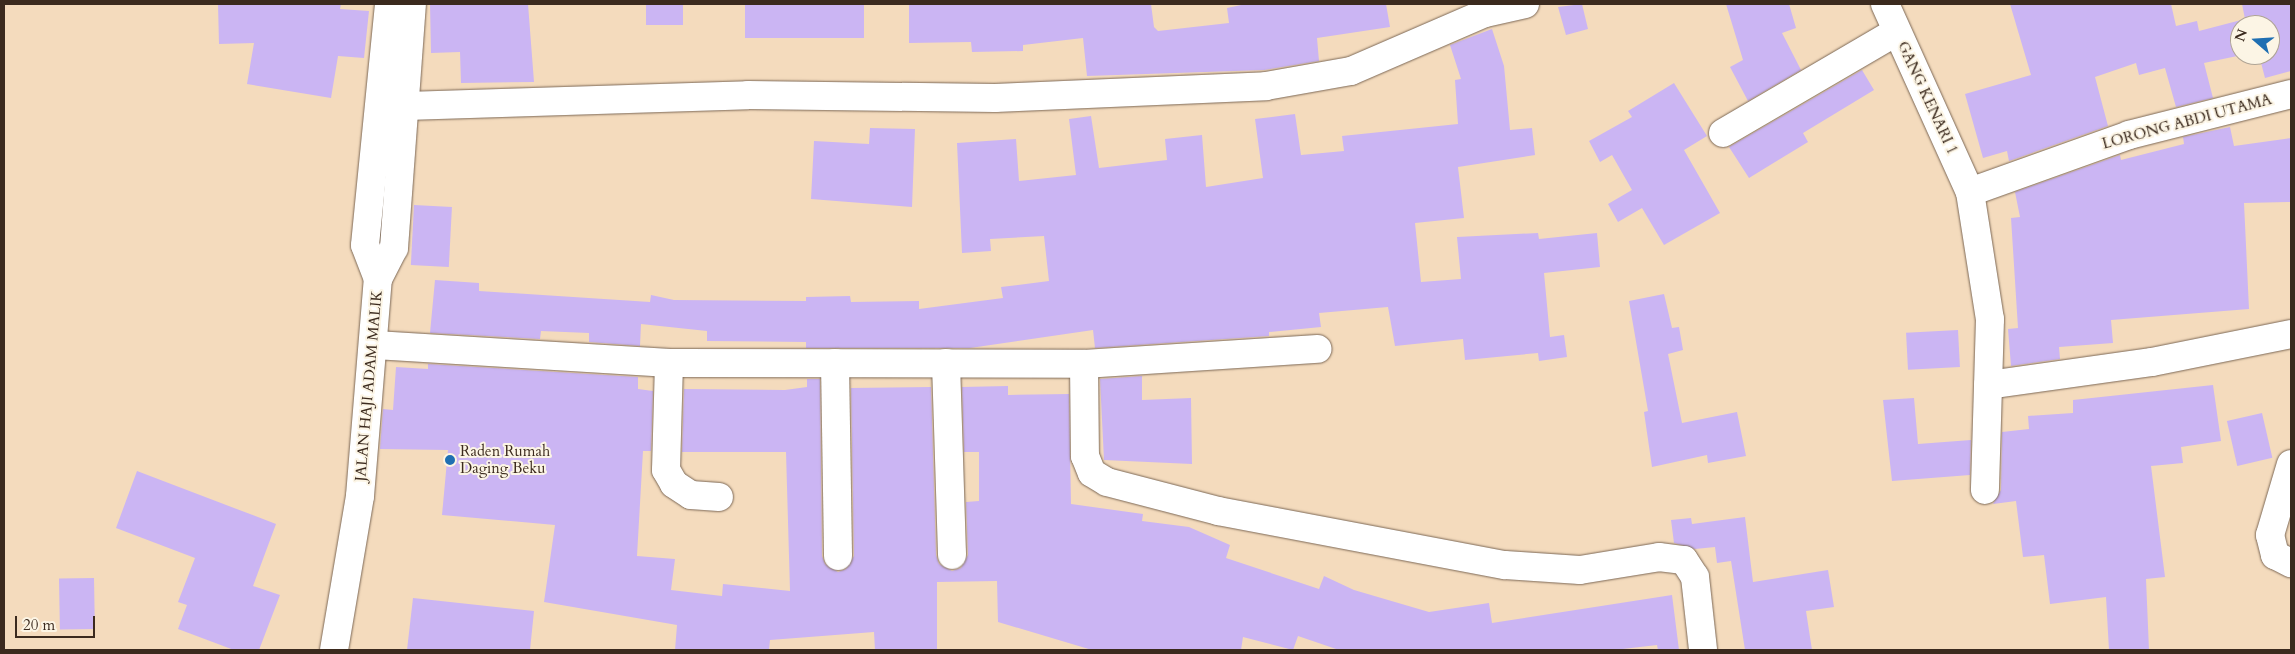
<!DOCTYPE html>
<html>
<head>
<meta charset="utf-8">
<style>
  body { margin:0 }
  #map { position:relative; width:2295px; height:654px; overflow:hidden; background:#f4dbbd; font-family:Cardo,serif }
  div>[style] { position:absolute }
  [style*='--x'] { left:calc(var(--x)*1px); top:calc(var(--y)*1px); width:calc(var(--w)*1px); rotate:calc(var(--a)*1deg) }
  .building>* { inset:0; background:#cbb5f3; transform-origin:0 0 }
  .roads { filter:drop-shadow(0 0 1px #7c6856) drop-shadow(0 0 1px #7c6856) }
  .minor>* { height:28px; margin:-14px; padding:0 14px; transform-origin:14px; border-radius:14px; background:#fff }
  .major>* { height:28px; margin:-14px; padding:0 14px; transform-origin:14px; border-radius:14px; background:#fff }
  .dots>* { width:14px; height:14px; translate:-50% -50%; box-sizing:border-box; border:2px solid #fcf5e5; border-radius:50% }
  span { translate:-50% -50%; white-space:nowrap; text-align:center; line-height:1.15; -webkit-text-stroke:4px #fcf5e5; paint-order:stroke }
  .street-label { font-size:15px; color:#3b2a1e }
  .poi-label { font-size:15px; color:#3b2a1e }
  .left { translate:0 -50%; text-align:left }
  .frame { position:absolute; inset:0; border:5px solid #3b2a1e; pointer-events:none }
  .north { position:absolute; left:2230px; top:15px; width:50px; height:50px; box-sizing:border-box; background:#fcf5e5; border:1px solid #afa495; border-radius:50%; rotate:289deg; font-size:14px; font-weight:700; line-height:20px; text-align:center; color:#3b2a1e }
  .north::after { content:''; display:block; margin:auto; width:18px; height:22px; background:#1f6fb2; clip-path:polygon(50% 0,100% 100%,50% 72%,0 100%) }
  .scale { position:absolute; left:15px; top:616px; width:80px; height:22px; box-sizing:border-box; border:2px solid #3b2a1e; border-top:0; padding-left:6px; font-size:15px; line-height:18px; white-space:nowrap; color:#3b2a1e; -webkit-text-stroke:4px #fcf5e5; paint-order:stroke }
</style>
</head>
<body>
<div id="map">
  <div class="building">
    <div style="clip-path:polygon(218px 4px,341px 4px,340px 9px,369px 11px,364px 58px,338px 56px,331px 98px,247px 84px,254px 43px,219px 44px)"></div>
    <div style="clip-path:polygon(430px 4px,528px 4px,534px 82px,461px 83px,460px 52px,431px 53px)"></div>
    <div style="left:646px;top:4px;width:37px;height:21px"></div>
    <div style="left:745px;top:4px;width:119px;height:34px"></div>
    <div style="clip-path:polygon(909px 4px,1151px 4px,1154px 27px,1158px 31px,1229px 23px,1227px 8px,1246px 4px,1386px 4px,1390px 27px,1317px 38px,1319px 61px,1264px 70px,1087px 76px,1083px 38px,1023px 45px,1023px 51px,972px 52px,971px 42px,909px 43px)"></div>
    <div style="clip-path:polygon(1582px 4px,1588px 29px,1566px 35px,1558px 7px)"></div>
    <div style="clip-path:polygon(1726px 4px,1789px 4px,1796px 28px,1782px 33px,1801px 70px,1748px 101px,1730px 67px,1743px 60px)"></div>
    <div style="clip-path:polygon(2010px 4px,2171px 4px,2176px 26px,2197px 21px,2199px 31px,2245px 19px,2242px 4px,2291px 4px,2291px 71px,2265px 78px,2259px 55px,2270px 55px,2270px 25px,2240px 25px,2242px 55px,2204px 63px,2213px 98px,2176px 107px,2165px 68px,2139px 75px,2136px 63px,2095px 77px,2108px 126px,2009px 161px,2007px 151px,1983px 158px,1965px 94px,2031px 75px)"></div>
    <div style="clip-path:polygon(1492px 29px,1504px 66px,1510px 130px,1532px 128px,1535px 155px,1458px 167px,1464px 218px,1415px 223px,1421px 282px,1461px 279px,1457px 237px,1538px 233px,1539px 239px,1597px 233px,1600px 267px,1544px 273px,1550px 337px,1564px 335px,1567px 357px,1539px 361px,1538px 353px,1465px 360px,1463px 339px,1395px 346px,1388px 307px,1319px 313px,1321px 327px,1269px 332px,1269px 336px,1095px 348px,1093px 330px,970px 348px,806px 348px,806px 342px,707px 341px,707px 331px,641px 324px,640px 346px,589px 342px,589px 333px,541px 331px,540px 339px,430px 333px,435px 280px,479px 283px,479px 291px,650px 302px,651px 295px,674px 300px,806px 301px,806px 297px,850px 296px,851px 302px,919px 301px,919px 309px,1003px 298px,1001px 287px,1049px 281px,1044px 236px,990px 239px,991px 251px,962px 253px,957px 143px,1016px 139px,1019px 181px,1076px 175px,1069px 119px,1091px 116px,1099px 168px,1167px 160px,1165px 139px,1202px 135px,1206px 187px,1263px 178px,1255px 119px,1295px 114px,1301px 155px,1344px 151px,1342px 136px,1458px 124px,1455px 80px,1461px 79px,1450px 45px)"></div>
    <div style="clip-path:polygon(1862px 70px,1874px 90px,1803px 133px,1808px 142px,1749px 178px,1729px 147px)"></div>
    <div style="clip-path:polygon(1674px 83px,1707px 136px,1684px 150px,1720px 213px,1664px 245px,1642px 208px,1618px 222px,1608px 204px,1632px 190px,1612px 155px,1600px 162px,1589px 141px,1632px 117px,1628px 111px)"></div>
    <div style="clip-path:polygon(2230px 127px,2234px 146px,2291px 138px,2291px 202px,2244px 203px,2249px 309px,2111px 320px,2113px 343px,2059px 347px,2060px 359px,2011px 366px,2008px 329px,2018px 328px,2011px 218px,2020px 217px,2015px 192px,2120px 155px,2121px 160px,2184px 144px,2183px 137px)"></div>
    <div style="clip-path:polygon(870px 128px,915px 129px,912px 207px,811px 199px,814px 141px,869px 144px)"></div>
    <div style="left:414px;top:205px;width:38px;height:60px;rotate:3deg"></div>
    <div style="clip-path:polygon(1664px 294px,1672px 328px,1679px 327px,1683px 350px,1668px 354px,1682px 423px,1737px 412px,1746px 456px,1708px 463px,1707px 455px,1652px 467px,1644px 412px,1648px 411px,1629px 301px)"></div>
    <div style="left:1958px;top:330px;width:37px;height:52px;rotate:87deg"></div>
    <div style="clip-path:polygon(428px 364px,638px 377px,638px 389px,653px 391px,651px 451px,643px 451px,637px 556px,675px 559px,671px 590px,722px 596px,723px 584px,790px 591px,786px 452px,682px 452px,684px 389px,785px 390px,807px 387px,807px 379px,820px 379px,822px 556px,825px 564px,838px 572px,846px 569px,854px 556px,851px 388px,931px 387px,936px 555px,939px 564px,952px 571px,961px 568px,968px 555px,966px 502px,979px 501px,979px 452px,964px 452px,962px 387px,1008px 386px,1008px 395px,1069px 394px,1071px 504px,1143px 514px,1142px 521px,1189px 527px,1230px 545px,1226px 558px,1319px 589px,1324px 576px,1354px 590px,1429px 612px,1489px 603px,1492px 623px,1672px 595px,1679px 650px,1658px 650px,1657px 645px,1614px 650px,1339px 650px,1298px 636px,1293px 650px,1243px 637px,1241px 650px,1092px 650px,998px 622px,997px 581px,937px 582px,937px 650px,875px 650px,874px 632px,770px 640px,769px 650px,675px 650px,677px 625px,544px 602px,555px 525px,442px 515px,448px 450px,380px 449px,383px 409px,393px 410px,396px 367px,428px 369px)"></div>
    <div style="clip-path:polygon(1142px 376px,1142px 400px,1191px 398px,1192px 464px,1104px 460px,1100px 379px)"></div>
    <div style="clip-path:polygon(2213px 385px,2221px 441px,2181px 447px,2183px 463px,2151px 466px,2165px 577px,2146px 579px,2149px 650px,2109px 650px,2106px 597px,2050px 604px,2044px 555px,2023px 557px,2016px 501px,1993px 504px,2001px 490px,2002px 432px,2029px 429px,2028px 416px,2073px 413px,2073px 400px)"></div>
    <div style="clip-path:polygon(1914px 398px,1918px 444px,1971px 440px,1970px 475px,1892px 481px,1883px 400px)"></div>
    <div style="left:2262px;top:413px;width:46px;height:36px;rotate:77deg"></div>
    <div style="clip-path:polygon(137px 471px,276px 524px,253px 586px,280px 595px,259px 650px,234px 650px,178px 629px,187px 605px,178px 602px,195px 558px,116px 528px)"></div>
    <div style="clip-path:polygon(1745px 517px,1753px 582px,1828px 570px,1834px 607px,1806px 611px,1812px 650px,1745px 650px,1731px 561px,1717px 563px,1715px 547px,1695px 549px,1674px 543px,1671px 520px,1691px 518px,1692px 524px)"></div>
    <div style="left:94px;top:578px;width:51px;height:35px;rotate:89deg"></div>
    <div style="clip-path:polygon(413px 598px,534px 611px,530px 650px,407px 650px)"></div>
  </div>
  <div class="roads">
    <div class="minor">
      <div style="--x:1885;--y:4;--w:206;--a:65.7"></div>
      <div style="--x:1970;--y:192;--w:129;--a:81.1"></div>
      <div style="--x:1990;--y:319;--w:171;--a:91.7"></div>
      <div style="--x:406;--y:106;--w:342;--a:-1.8"></div>
      <div style="--x:748;--y:95;--w:247;--a:0.7"></div>
      <div style="--x:995;--y:98;--w:271;--a:-2.5"></div>
      <div style="--x:1266;--y:86;--w:86;--a:-10"></div>
      <div style="--x:1351;--y:71;--w:146;--a:-23.4"></div>
      <div style="--x:1485;--y:13;--w:41;--a:-12.7"></div>
      <div style="--x:1723;--y:133;--w:200;--a:-30.3"></div>
      <div style="--x:1970;--y:192;--w:169;--a:-19.7"></div>
      <div style="--x:2129;--y:135;--w:167;--a:-14.2"></div>
      <div style="--x:375;--y:345;--w:295;--a:3.5"></div>
      <div style="--x:669;--y:363;--w:415;--a:0.1"></div>
      <div style="--x:1084;--y:364;--w:234;--a:-3.7"></div>
      <div style="--x:669;--y:363;--w:107;--a:91.6"></div>
      <div style="--x:666;--y:470;--w:16;--a:60"></div>
      <div style="--x:674;--y:484;--w:20;--a:33"></div>
      <div style="--x:691;--y:495;--w:28;--a:4"></div>
      <div style="--x:835;--y:363;--w:193;--a:89.1"></div>
      <div style="--x:946;--y:363;--w:192;--a:88.2"></div>
      <div style="--x:1084;--y:364;--w:92;--a:89.4"></div>
      <div style="--x:1085;--y:456;--w:18;--a:68"></div>
      <div style="--x:1092;--y:473;--w:17;--a:31"></div>
      <div style="--x:1107;--y:482;--w:115;--a:14.6"></div>
      <div style="--x:1218;--y:511;--w:292;--a:10.7"></div>
      <div style="--x:1505;--y:565;--w:75;--a:3.8"></div>
      <div style="--x:1580;--y:570;--w:80;--a:-9.3"></div>
      <div style="--x:1659;--y:557;--w:25;--a:7"></div>
      <div style="--x:1684;--y:560;--w:20;--a:57"></div>
      <div style="--x:1695;--y:577;--w:73;--a:83.7"></div>
      <div style="--x:1988;--y:385;--w:166;--a:-8"></div>
      <div style="--x:2152;--y:362;--w:142;--a:-11.4"></div>
      <div style="--x:2291;--y:464;--w:74;--a:106.5"></div>
      <div style="--x:2270;--y:535;--w:21;--a:76"></div>
      <div style="--x:2275;--y:555;--w:18;--a:27"></div>
    </div>
    <div class="major">
      <div style="--x:378;--y:279;--w:36;--a:-111"></div>
      <div style="--x:365;--y:245;--w:242;--a:-84.3"></div>
      <div style="--x:334;--y:650;--w:156;--a:-80.4"></div>
      <div style="--x:360;--y:496;--w:218;--a:-85.3"></div>
      <div style="--x:378;--y:279;--w:35;--a:-63"></div>
      <div style="--x:394;--y:248;--w:245;--a:-85.8"></div>
    </div>
  </div>
  <div class="dots">
    <div style="left:450px;top:460px;background:#1f6fb2"></div>
  </div>
  <div class="street-label">
    <span style="left:1927px;top:98px;rotate:65deg">GANG KENARI 1</span>
    <span style="left:2187px;top:122px;rotate:-15deg">LORONG ABDI UTAMA</span>
    <span style="left:369px;top:386px;rotate:-85deg">JALAN HAJI ADAM MALIK</span>
  </div>
  <div class="poi-label">
    <span class="left" style="left:460px;top:460px">Raden Rumah<br>Daging Beku</span>
  </div>
  <div class="frame"></div>
  <div class="north">N</div>
  <div class="scale">20 m</div>
</div>
</body>
</html>
